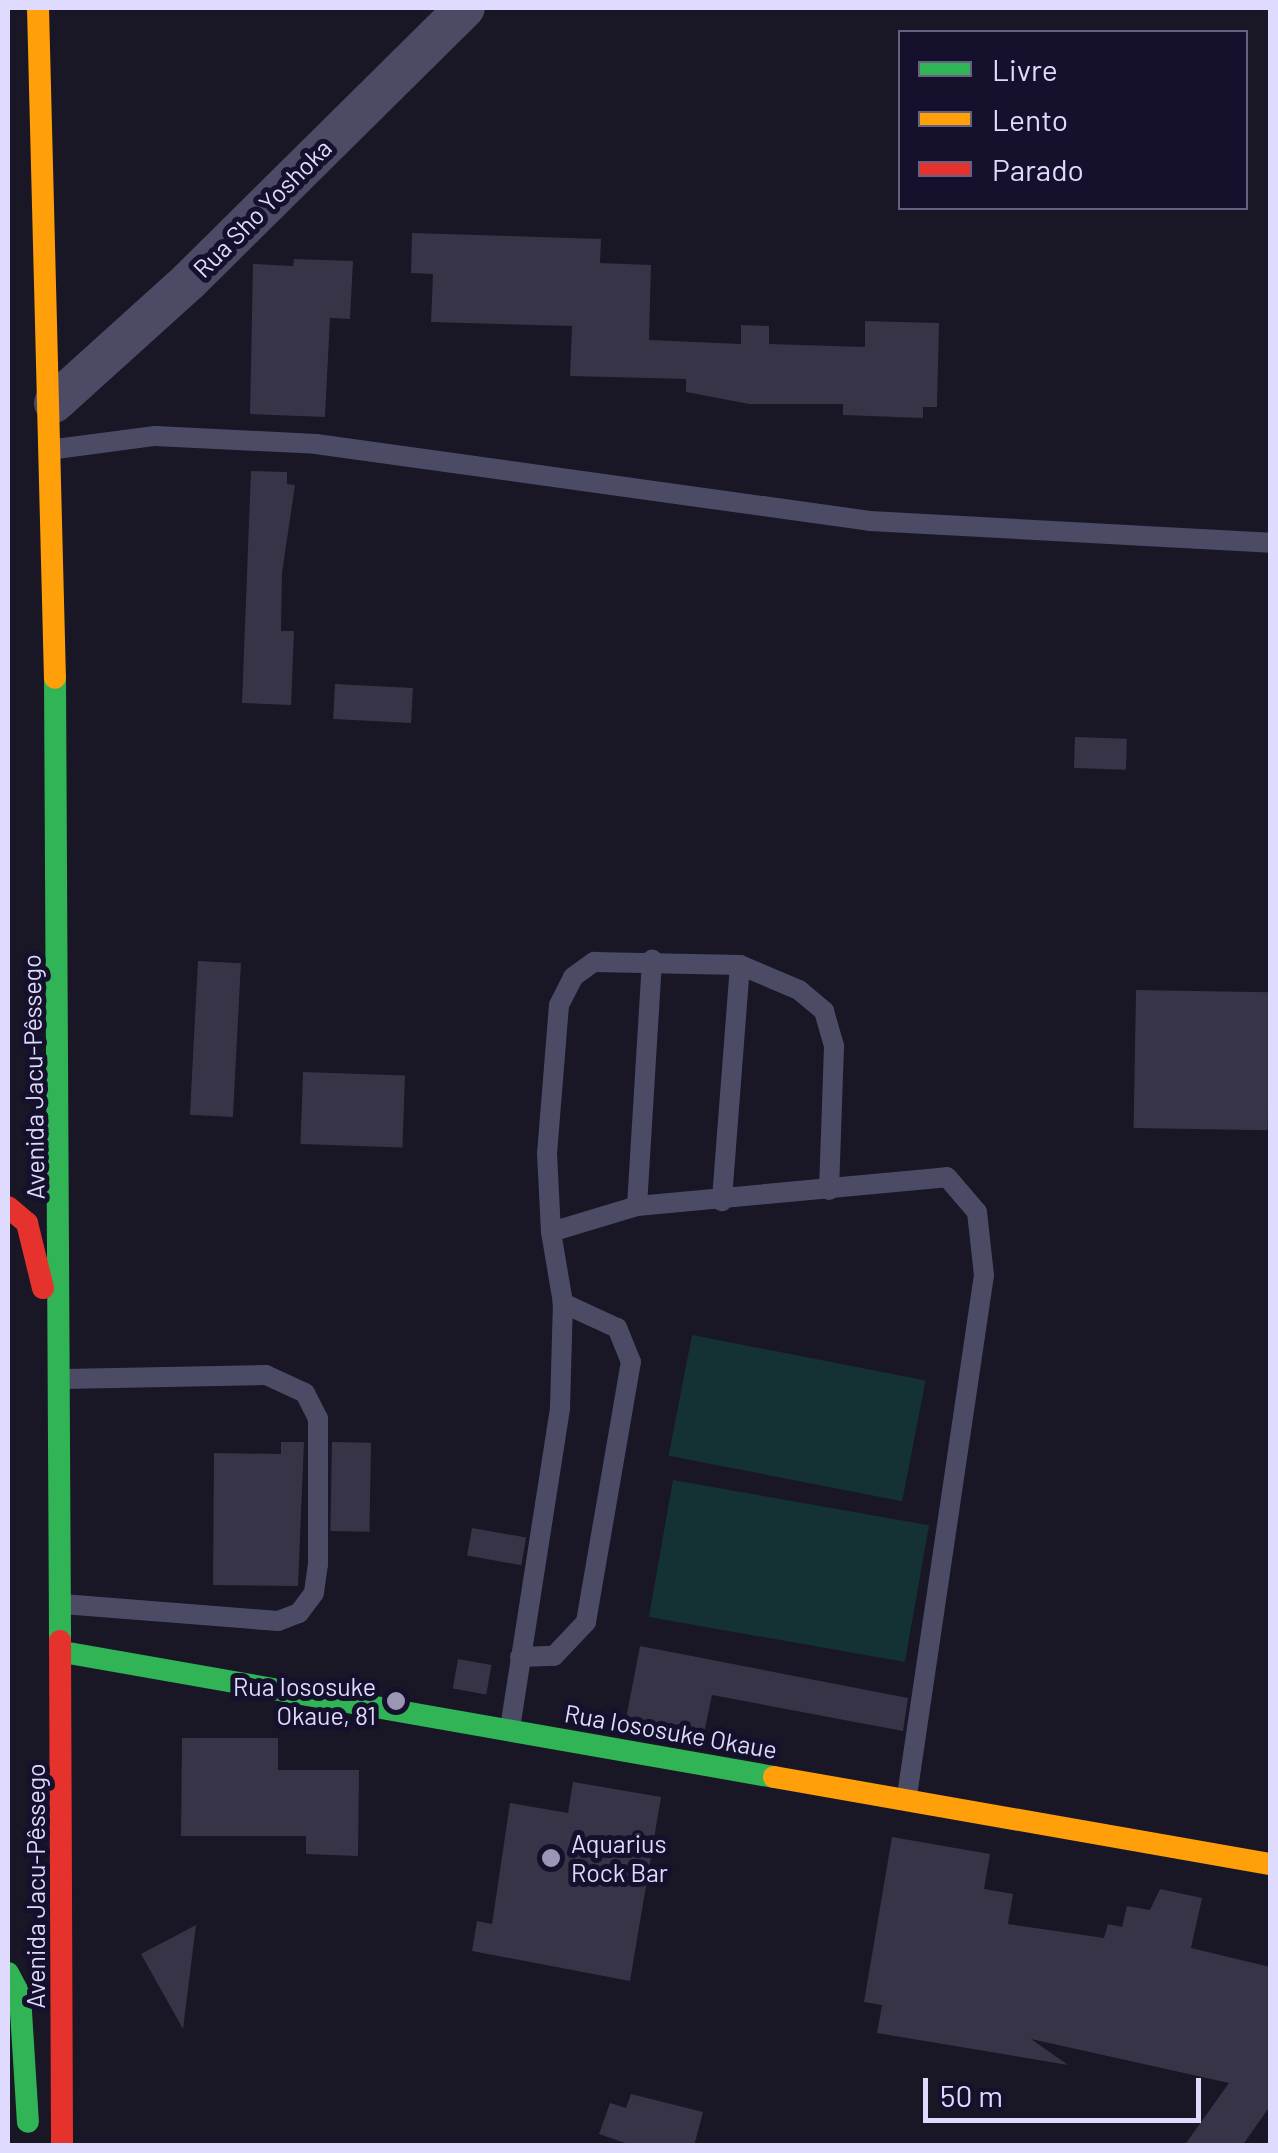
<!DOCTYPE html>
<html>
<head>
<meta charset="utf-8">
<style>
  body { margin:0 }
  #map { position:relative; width:1278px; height:2153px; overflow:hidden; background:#191626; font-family:Barlow,sans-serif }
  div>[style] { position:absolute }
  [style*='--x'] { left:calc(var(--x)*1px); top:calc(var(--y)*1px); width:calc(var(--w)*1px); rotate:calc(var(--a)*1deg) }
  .green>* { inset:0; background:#143233; transform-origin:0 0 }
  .building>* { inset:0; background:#383447; transform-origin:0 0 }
  .lane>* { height:20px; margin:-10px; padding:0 10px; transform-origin:10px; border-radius:10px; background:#4c4b66 }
  .street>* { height:40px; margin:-20px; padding:0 20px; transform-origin:20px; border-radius:20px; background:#4c4b66 }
  .fast>* { height:22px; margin:-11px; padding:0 11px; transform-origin:11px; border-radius:11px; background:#30b455 }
  .slow>* { height:22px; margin:-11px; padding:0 11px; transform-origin:11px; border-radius:11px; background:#ff9f0a }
  .jam>* { height:22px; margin:-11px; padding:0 11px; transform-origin:11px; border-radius:11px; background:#e5322d }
  .dots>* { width:28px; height:28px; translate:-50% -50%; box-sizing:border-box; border:5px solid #15102c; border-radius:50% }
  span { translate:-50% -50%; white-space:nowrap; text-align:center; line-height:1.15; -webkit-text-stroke:10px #15102c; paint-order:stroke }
  .street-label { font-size:25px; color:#dfdbff }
  .poi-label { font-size:25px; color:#dfdbff }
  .right { translate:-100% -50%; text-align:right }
  .left { translate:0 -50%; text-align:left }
  .frame { position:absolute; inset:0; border:10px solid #dfdbff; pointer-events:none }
  .legend { position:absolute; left:898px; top:30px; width:350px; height:180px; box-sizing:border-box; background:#15102c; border:2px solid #666180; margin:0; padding:12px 18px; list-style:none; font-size:30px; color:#dfdbff }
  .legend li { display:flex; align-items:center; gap:20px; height:50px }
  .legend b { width:50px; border:2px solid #666180 }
  .scale { position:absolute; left:923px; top:2078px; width:278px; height:45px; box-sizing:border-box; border:5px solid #dfdbff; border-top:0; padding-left:12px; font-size:30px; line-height:35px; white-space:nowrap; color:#dfdbff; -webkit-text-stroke:8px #15102c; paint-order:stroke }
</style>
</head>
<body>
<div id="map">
  <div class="green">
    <div style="left:692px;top:1335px;width:238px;height:123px;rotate:11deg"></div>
    <div style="left:673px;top:1480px;width:260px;height:139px;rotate:10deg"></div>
  </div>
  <div class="building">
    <div style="clip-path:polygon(412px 233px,601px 239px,600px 263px,651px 265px,649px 340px,741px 344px,741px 325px,769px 326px,769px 344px,865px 347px,865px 321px,939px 323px,937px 407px,923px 407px,923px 418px,843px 415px,843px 404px,749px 404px,686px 392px,686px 379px,570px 376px,572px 326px,431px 322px,433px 274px,411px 273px)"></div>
    <div style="clip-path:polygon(294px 259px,353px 261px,350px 319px,330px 318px,325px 417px,250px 414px,253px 264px,293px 266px)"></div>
    <div style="clip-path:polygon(251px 471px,287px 472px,287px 484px,295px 485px,282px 573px,281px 631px,294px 631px,291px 705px,242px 703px)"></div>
    <div style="left:335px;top:684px;width:78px;height:35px;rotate:3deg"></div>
    <div style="left:1075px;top:737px;width:52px;height:31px;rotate:2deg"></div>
    <div style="left:198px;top:961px;width:43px;height:154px;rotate:3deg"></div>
    <div style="left:1136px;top:990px;width:134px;height:138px;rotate:1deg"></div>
    <div style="left:303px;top:1072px;width:102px;height:72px;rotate:2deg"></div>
    <div style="clip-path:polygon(281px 1442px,304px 1442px,298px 1586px,213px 1585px,214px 1453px,281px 1454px)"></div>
    <div style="left:332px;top:1442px;width:39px;height:89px;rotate:1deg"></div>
    <div style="left:472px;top:1528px;width:55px;height:28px;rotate:10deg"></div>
    <div style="clip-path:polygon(640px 1646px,908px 1698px,903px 1731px,712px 1695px,704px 1733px,626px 1719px)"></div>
    <div style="left:458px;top:1659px;width:34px;height:30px;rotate:10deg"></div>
    <div style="clip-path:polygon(182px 1738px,278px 1738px,278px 1770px,359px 1770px,358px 1856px,306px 1854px,306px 1836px,181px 1836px)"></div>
    <div style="clip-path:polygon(573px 1782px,661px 1797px,630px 1981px,472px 1951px,477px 1921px,492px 1924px,510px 1803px,568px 1813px)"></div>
    <div style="clip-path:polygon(892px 1837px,990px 1854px,984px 1889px,1013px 1894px,1008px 1924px,1104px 1938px,1108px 1924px,1122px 1927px,1127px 1906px,1150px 1910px,1160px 1889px,1202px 1898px,1191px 1948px,1270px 1967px,1270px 2106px,1242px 2146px,1184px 2146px,1229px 2083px,1031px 2039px,1068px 2065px,877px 2033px,882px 2005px,864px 2002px)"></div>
    <div style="clip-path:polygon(196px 1925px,183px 2029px,141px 1954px)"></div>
    <div style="clip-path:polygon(631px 2094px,703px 2112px,694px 2146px,634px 2146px,599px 2134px,610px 2103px,626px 2108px)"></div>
  </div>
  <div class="lane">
    <div style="--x:56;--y:449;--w:100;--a:-7.5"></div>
    <div style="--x:155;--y:436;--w:161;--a:2.8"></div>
    <div style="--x:316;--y:444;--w:559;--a:7.91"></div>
    <div style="--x:870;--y:521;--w:401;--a:3.1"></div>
    <div style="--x:740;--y:965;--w:64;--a:23"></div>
    <div style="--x:799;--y:990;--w:33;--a:40"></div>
    <div style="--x:824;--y:1011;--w:37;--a:74"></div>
    <div style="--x:834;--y:1047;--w:143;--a:92"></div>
    <div style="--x:637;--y:1206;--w:247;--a:-86.5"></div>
    <div style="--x:551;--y:1232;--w:78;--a:-92.9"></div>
    <div style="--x:547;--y:1154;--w:149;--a:-85.4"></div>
    <div style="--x:559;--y:1005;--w:31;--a:-63"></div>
    <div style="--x:573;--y:977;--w:26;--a:-36"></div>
    <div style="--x:594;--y:962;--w:146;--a:1.2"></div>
    <div style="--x:740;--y:965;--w:237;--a:94.4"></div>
    <div style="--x:63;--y:1379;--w:203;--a:-1.1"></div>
    <div style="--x:266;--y:1375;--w:43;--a:24.8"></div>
    <div style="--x:305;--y:1393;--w:28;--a:63"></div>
    <div style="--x:318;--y:1418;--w:146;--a:90"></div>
    <div style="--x:318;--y:1564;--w:29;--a:98"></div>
    <div style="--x:314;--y:1593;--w:25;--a:127"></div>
    <div style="--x:299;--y:1613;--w:22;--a:159"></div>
    <div style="--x:278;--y:1621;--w:216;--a:-175.5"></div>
    <div style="--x:520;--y:1657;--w:34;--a:-2"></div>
    <div style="--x:554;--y:1656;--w:47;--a:-46.7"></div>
    <div style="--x:586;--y:1622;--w:264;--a:-80.2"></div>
    <div style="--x:631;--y:1362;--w:37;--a:-112"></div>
    <div style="--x:617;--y:1328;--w:60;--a:-155.2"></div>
    <div style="--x:510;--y:1728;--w:324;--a:-81.1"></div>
    <div style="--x:560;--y:1408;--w:105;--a:-88.4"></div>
    <div style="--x:563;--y:1303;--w:72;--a:-99.6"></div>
    <div style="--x:551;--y:1232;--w:90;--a:-16.8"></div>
    <div style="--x:637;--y:1206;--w:311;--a:-5.3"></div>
    <div style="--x:947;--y:1177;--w:46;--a:49.4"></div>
    <div style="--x:977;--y:1212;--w:63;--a:83.7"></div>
    <div style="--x:984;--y:1275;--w:527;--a:98.41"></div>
  </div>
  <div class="street">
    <div style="--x:54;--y:403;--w:182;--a:-42.1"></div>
    <div style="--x:189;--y:281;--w:388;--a:-44.7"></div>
  </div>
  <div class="fast">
    <div style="--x:55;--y:678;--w:963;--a:89.7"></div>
    <div style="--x:63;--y:1652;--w:722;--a:9.97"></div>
    <div style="--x:8;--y:1973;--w:26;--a:62"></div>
    <div style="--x:20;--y:1996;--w:126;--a:86.4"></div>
  </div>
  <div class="slow">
    <div style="--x:38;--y:8;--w:670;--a:88.55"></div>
    <div style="--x:774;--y:1777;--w:504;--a:9.95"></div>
  </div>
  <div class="jam">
    <div style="--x:8;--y:1207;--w:25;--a:40"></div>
    <div style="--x:27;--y:1223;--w:67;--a:76.2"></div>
    <div style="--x:60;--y:1641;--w:505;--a:89.77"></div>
  </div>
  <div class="dots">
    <div style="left:396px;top:1701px;background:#9a96b3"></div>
    <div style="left:551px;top:1858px;background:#9a96b3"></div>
  </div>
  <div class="street-label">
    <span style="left:262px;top:208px;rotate:-45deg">Rua Sho Yoshoka</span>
    <span style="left:33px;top:1077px;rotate:-91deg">Avenida Jacu-Pêssego</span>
    <span style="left:671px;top:1731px;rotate:10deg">Rua Iososuke Okaue</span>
    <span style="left:35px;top:1886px;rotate:-90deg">Avenida Jacu-Pêssego</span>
  </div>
  <div class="poi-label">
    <span class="right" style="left:376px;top:1701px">Rua Iososuke<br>Okaue, 81</span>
    <span class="left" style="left:571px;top:1858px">Aquarius<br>Rock Bar</span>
  </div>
  <div class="frame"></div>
  <ul class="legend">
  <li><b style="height:12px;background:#30b455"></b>Livre</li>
  <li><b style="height:12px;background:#ff9f0a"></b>Lento</li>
  <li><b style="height:12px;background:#e5322d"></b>Parado</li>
  </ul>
  <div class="scale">50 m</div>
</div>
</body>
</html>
